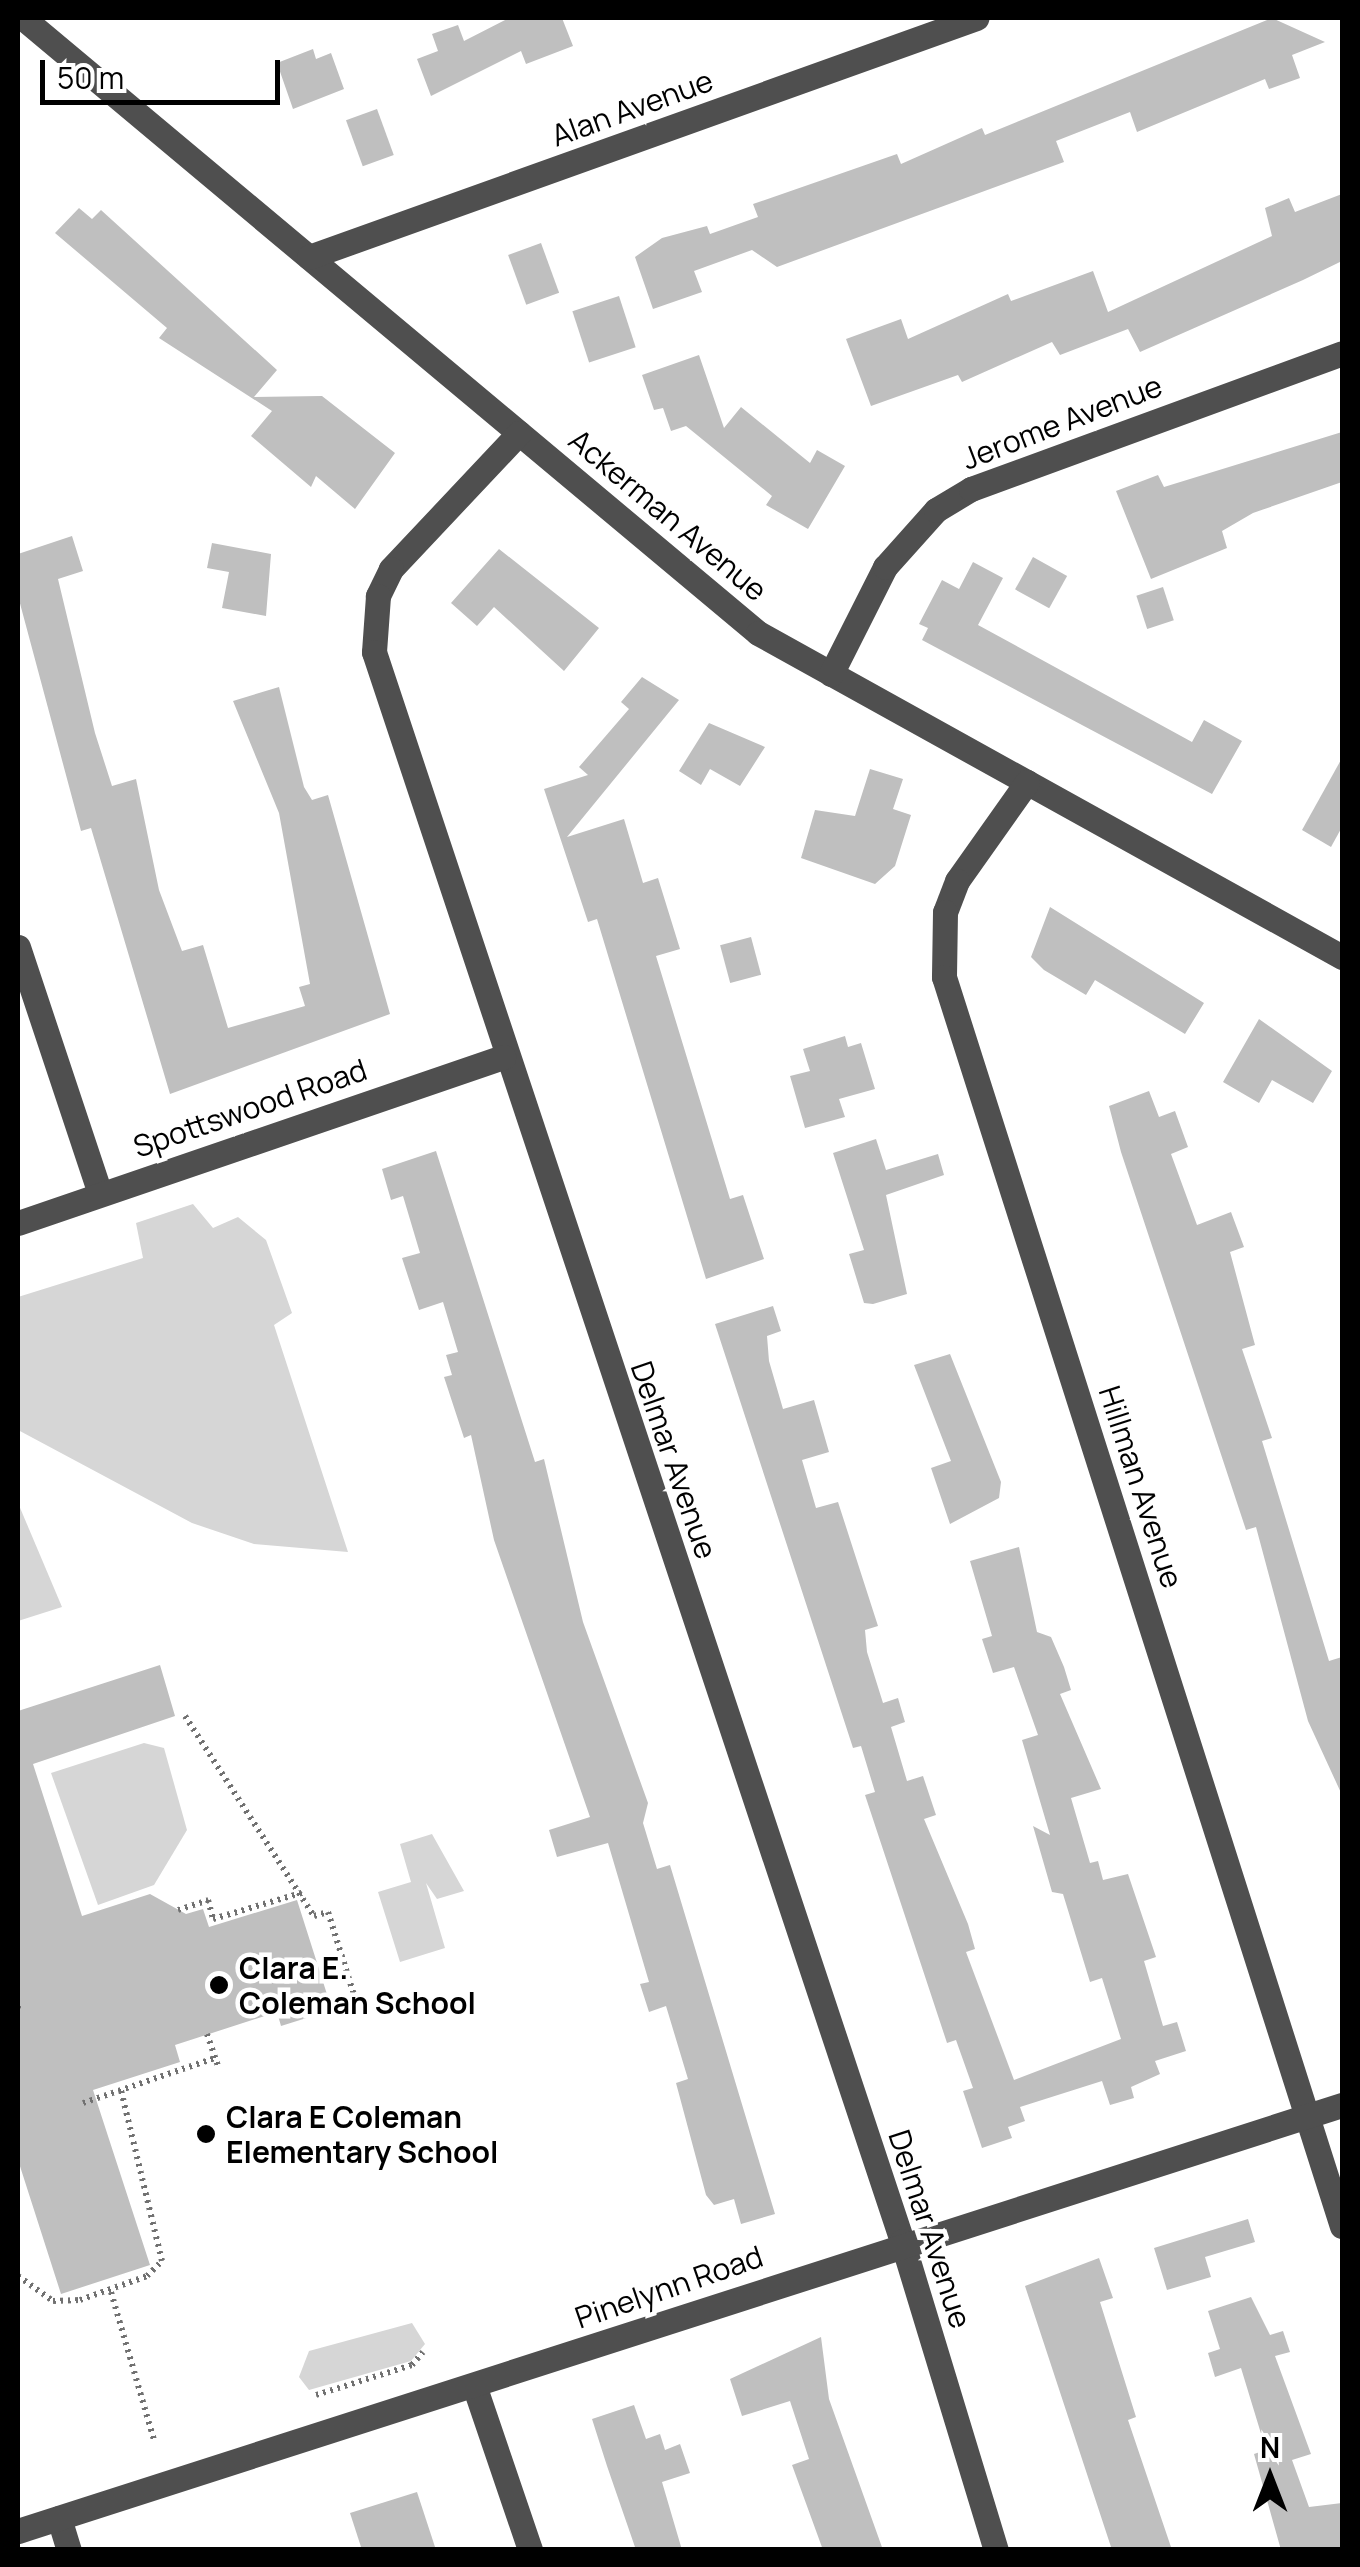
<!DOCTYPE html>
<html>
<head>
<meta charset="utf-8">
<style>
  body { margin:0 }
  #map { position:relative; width:1360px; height:2567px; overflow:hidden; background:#fff; font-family:Manrope,sans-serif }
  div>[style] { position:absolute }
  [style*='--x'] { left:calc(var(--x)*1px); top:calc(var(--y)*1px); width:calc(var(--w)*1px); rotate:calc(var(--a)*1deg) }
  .green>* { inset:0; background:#d6d6d6 }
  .building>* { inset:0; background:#bfbfbf; transform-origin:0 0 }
  .path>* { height:6px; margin-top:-3px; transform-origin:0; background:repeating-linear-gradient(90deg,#717171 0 2.5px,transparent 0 7.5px) }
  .minor>* { height:25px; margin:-12.5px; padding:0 12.5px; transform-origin:12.5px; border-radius:12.5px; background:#4f4f4f }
  .dots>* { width:28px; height:28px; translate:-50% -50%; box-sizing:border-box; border:5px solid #fff; border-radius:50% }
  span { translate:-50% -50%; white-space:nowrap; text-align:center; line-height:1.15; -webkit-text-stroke:9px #fff; paint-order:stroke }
  .street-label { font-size:30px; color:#000 }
  .poi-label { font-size:30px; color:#000; font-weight:700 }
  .left { translate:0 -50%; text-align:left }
  .frame { position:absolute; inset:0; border:20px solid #000; pointer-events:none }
  .north { position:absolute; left:1220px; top:2427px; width:100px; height:100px; -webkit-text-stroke:8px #fff; paint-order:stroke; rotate:0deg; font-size:28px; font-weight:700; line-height:40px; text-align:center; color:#000 }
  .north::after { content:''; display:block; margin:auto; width:35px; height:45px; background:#000; clip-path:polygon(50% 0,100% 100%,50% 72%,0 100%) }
  .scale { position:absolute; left:40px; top:60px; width:240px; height:45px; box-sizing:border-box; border:5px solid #000; border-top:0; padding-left:12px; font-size:30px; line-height:35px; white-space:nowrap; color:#000; -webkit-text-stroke:8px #fff; paint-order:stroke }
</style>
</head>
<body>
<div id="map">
  <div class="green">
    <div style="clip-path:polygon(193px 1204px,213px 1228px,238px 1217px,266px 1240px,292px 1313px,274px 1325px,348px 1552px,254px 1544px,192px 1523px,18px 1430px,18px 1297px,143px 1258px,136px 1223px)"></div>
    <div style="clip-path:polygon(18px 1503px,62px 1607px,18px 1621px)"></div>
    <div style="clip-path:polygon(144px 1743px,164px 1748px,187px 1830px,154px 1885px,98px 1905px,51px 1773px)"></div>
    <div style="clip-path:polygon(432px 1834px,464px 1891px,437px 1899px,426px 1883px,445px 1948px,400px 1962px,378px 1892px,411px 1882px,400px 1844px)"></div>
    <div style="clip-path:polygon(412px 2323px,425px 2344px,411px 2361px,309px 2390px,299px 2377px,309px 2351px)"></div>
  </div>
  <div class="building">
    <div style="clip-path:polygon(509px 18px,562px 18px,573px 46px,526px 64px,521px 51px,431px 96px,417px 59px,438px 51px,432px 34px,458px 25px,464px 41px)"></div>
    <div style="clip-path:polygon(1272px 18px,1325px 42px,1292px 55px,1300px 78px,1269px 89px,1265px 79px,1137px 132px,1130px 112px,1056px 141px,1064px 162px,777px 267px,752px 250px,694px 271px,702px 292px,653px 309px,635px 257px,662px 238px,707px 226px,710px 234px,758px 217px,753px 204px,897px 154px,901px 164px,982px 128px,985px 135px)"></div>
    <div style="clip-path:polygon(313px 49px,316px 59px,331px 53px,344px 89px,293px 109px,277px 63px)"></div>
    <div style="left:377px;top:109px;width:49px;height:33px;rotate:70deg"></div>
    <div style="clip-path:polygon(1342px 194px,1342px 261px,1303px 280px,1140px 352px,1128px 329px,1060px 355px,1052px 342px,962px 382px,958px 375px,871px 406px,846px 339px,901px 319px,908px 339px,1008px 294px,1011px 301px,1093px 271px,1108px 312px,1272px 236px,1265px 208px,1289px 198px,1295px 212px)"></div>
    <div style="clip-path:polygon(79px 208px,92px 219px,101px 210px,277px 370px,254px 397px,322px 396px,395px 453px,355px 509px,316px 476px,311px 487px,251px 436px,272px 411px,159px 338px,167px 328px,55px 233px)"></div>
    <div style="left:541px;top:243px;width:53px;height:35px;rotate:70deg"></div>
    <div style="left:619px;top:296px;width:54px;height:49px;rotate:72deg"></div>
    <div style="clip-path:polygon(699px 355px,724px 428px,741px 407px,810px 463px,817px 450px,845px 466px,808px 529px,766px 505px,772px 496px,686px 426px,671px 431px,663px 408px,654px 410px,642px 375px)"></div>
    <div style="clip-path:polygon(1342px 432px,1342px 482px,1253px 513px,1222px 531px,1227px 548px,1151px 579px,1116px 491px,1158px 475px,1164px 487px)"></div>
    <div style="clip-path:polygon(72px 536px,83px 571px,58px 579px,95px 733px,112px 786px,136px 779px,159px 890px,182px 951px,203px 945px,228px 1028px,305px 1006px,299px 987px,310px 984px,279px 813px,233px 701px,279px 687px,304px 787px,312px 800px,328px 795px,390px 1014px,170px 1094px,91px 828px,81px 831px,18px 596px,18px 554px)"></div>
    <div style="clip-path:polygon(212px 543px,271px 554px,266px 616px,222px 608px,229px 572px,207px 568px)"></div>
    <div style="clip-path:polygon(499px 549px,599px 628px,564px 671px,494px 607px,477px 626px,451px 603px)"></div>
    <div style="left:1033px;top:557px;width:39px;height:37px;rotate:29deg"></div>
    <div style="clip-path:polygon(973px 562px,1003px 578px,978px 625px,1192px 742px,1204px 720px,1242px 741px,1212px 794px,922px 640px,928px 628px,919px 624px,942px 580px,959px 589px)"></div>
    <div style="left:1163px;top:587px;width:35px;height:28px;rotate:72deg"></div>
    <div style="clip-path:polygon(642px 677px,679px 700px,567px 837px,624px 819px,643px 883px,658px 878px,680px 949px,656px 956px,730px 1199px,743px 1195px,764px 1259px,706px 1279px,597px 919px,588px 922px,544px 789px,588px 775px,579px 767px,629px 709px,621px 702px)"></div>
    <div style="clip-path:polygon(709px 723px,765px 747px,740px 786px,710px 769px,701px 785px,679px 771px)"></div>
    <div style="clip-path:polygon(1342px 758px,1342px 827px,1331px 847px,1302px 830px)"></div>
    <div style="clip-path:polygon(870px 769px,903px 779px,893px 809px,911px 815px,895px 866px,875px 884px,801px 858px,815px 810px,855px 816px)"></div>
    <div style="clip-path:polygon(1050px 907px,1204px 1003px,1185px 1034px,1095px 980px,1086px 995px,1044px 970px,1031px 957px)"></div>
    <div style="left:751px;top:937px;width:39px;height:32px;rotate:75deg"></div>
    <div style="clip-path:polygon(1259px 1019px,1332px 1071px,1313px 1103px,1272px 1080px,1259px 1103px,1223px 1082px)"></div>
    <div style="clip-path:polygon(845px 1036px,848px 1047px,861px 1043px,875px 1089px,839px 1099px,845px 1117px,805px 1128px,790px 1076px,810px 1071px,803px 1049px)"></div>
    <div style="clip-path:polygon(1149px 1091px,1159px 1117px,1175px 1111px,1188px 1147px,1171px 1154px,1197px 1225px,1231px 1212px,1244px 1247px,1230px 1252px,1255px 1345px,1242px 1349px,1272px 1438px,1262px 1441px,1329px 1661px,1342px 1657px,1342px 1795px,1308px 1721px,1256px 1527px,1246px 1530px,1121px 1152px,1109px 1106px)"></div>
    <div style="clip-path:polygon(876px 1139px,886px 1170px,938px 1154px,944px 1175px,886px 1195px,907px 1294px,873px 1304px,864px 1303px,849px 1254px,864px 1250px,833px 1153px)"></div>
    <div style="clip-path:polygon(436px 1151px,535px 1462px,544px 1459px,583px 1622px,648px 1803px,643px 1823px,657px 1869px,670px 1865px,775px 2214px,741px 2224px,734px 2199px,714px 2205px,706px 2195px,676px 2083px,688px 2079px,666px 2006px,649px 2012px,640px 1984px,649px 1982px,608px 1843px,557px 1857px,549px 1830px,590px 1817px,494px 1540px,471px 1435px,464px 1438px,444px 1377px,452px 1375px,446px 1355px,458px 1352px,443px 1302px,419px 1310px,402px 1258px,420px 1253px,403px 1196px,391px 1200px,382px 1169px)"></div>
    <div style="clip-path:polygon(773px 1306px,781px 1331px,767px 1336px,769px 1361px,783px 1409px,814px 1400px,829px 1452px,802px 1460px,816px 1508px,838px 1502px,878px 1626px,865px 1630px,867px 1652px,883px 1703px,898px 1698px,905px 1722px,891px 1727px,907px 1781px,923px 1776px,936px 1815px,924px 1819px,968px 1924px,975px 1949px,966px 1952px,1014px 2080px,1121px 2039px,1102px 1978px,1090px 1982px,1063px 1894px,1052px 1892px,1033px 1826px,1050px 1835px,1022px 1740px,1038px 1735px,1014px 1667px,993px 1673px,982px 1639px,992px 1636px,970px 1561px,1019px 1547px,1037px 1632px,1051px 1637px,1064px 1667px,1071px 1690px,1060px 1694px,1101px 1789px,1071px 1798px,1090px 1863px,1098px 1861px,1103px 1880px,1128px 1874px,1156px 1957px,1144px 1961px,1163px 2026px,1177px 2022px,1186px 2051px,1155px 2061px,1160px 2074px,1131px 2087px,1134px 2098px,1110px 2105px,1102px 2081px,1020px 2107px,1025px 2121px,1008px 2127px,1012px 2138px,982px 2148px,963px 2091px,973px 2088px,956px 2040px,947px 2043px,865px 1795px,875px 1792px,861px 1746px,853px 1748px,715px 1324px)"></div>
    <div style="clip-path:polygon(950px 1354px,1001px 1482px,999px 1498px,950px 1524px,931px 1468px,951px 1461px,914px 1365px)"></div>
    <div style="clip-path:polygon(160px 1665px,175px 1716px,33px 1764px,82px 1916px,150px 1894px,186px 1914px,203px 1909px,209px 1927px,297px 1900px,332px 2010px,281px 2026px,277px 2012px,175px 2045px,180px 2062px,93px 2090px,150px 2265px,61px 2294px,18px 2160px,18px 1711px)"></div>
    <div style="clip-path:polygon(1248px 2219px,1255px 2242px,1205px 2257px,1211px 2277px,1167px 2290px,1154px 2248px)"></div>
    <div style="clip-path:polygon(1099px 2258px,1113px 2298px,1100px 2302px,1136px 2417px,1128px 2420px,1172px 2550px,1112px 2550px,1025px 2286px)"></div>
    <div style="clip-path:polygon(1251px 2297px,1270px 2335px,1283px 2331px,1290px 2352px,1275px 2356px,1311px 2454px,1292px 2460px,1309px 2507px,1342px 2503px,1342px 2550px,1281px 2550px,1254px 2454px,1266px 2450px,1241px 2368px,1215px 2377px,1208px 2353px,1220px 2349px,1208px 2311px)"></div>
    <div style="clip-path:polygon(821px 2337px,829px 2399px,883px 2550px,823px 2550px,792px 2465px,809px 2459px,790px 2401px,742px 2416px,730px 2379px)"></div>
    <div style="clip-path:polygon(634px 2405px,646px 2439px,660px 2434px,665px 2450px,680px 2444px,690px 2473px,662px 2482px,682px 2550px,636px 2550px,607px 2466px,592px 2419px)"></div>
    <div style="clip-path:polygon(417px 2492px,436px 2550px,362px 2550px,350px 2513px)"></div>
  </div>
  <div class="path">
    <div style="--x:185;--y:1716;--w:238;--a:57.2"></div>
    <div style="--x:314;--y:1916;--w:15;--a:-16"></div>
    <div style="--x:328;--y:1912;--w:110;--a:72.6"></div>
    <div style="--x:178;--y:1910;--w:32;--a:-18"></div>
    <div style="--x:208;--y:1900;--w:20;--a:75"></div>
    <div style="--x:213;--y:1919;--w:95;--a:-16.5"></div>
    <div style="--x:18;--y:2006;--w:3;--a:-18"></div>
    <div style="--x:207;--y:2034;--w:37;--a:71"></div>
    <div style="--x:83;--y:2103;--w:139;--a:-18.8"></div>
    <div style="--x:18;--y:2276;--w:43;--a:35.5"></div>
    <div style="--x:53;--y:2301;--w:27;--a:-2"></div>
    <div style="--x:80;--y:2300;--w:71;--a:-19.7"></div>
    <div style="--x:147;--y:2276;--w:21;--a:-45"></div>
    <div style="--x:162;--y:2261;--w:176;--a:-103.5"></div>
    <div style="--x:111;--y:2292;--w:154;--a:73.8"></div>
    <div style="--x:316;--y:2395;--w:101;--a:-17.4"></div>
    <div style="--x:412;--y:2365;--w:17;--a:-50"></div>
  </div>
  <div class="minor">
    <div style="--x:23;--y:18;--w:958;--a:39.92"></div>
    <div style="--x:758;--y:633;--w:668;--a:29.02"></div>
    <div style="--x:309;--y:257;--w:709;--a:-19.71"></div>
    <div style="--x:519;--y:433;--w:187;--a:133.3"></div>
    <div style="--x:391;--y:569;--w:30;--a:116"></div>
    <div style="--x:378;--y:596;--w:56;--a:94.1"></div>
    <div style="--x:374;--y:652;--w:1674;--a:71.62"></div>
    <div style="--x:902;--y:2241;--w:323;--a:73.1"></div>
    <div style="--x:831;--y:674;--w:120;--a:-63.2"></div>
    <div style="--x:885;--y:567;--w:76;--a:-48.2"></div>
    <div style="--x:936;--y:510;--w:41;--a:-31"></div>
    <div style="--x:971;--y:489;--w:395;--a:-20.1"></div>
    <div style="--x:1027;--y:782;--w:121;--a:125.3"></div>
    <div style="--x:957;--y:881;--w:33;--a:111"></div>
    <div style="--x:945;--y:912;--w:65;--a:90.9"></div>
    <div style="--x:944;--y:977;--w:1311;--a:72.33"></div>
    <div style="--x:18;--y:947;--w:260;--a:71.6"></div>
    <div style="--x:18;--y:1223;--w:513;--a:-18.89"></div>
    <div style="--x:475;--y:2388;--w:171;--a:71.2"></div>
    <div style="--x:59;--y:2518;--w:34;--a:73"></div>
    <div style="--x:18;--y:2531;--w:1391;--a:-17.84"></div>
  </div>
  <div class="dots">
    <div style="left:219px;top:1985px;background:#000"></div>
    <div style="left:206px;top:2134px;background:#000"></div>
  </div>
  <div class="street-label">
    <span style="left:632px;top:108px;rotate:-20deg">Alan Avenue</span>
    <span style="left:1062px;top:422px;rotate:-21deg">Jerome Avenue</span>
    <span style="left:668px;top:515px;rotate:40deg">Ackerman Avenue</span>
    <span style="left:250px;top:1108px;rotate:-19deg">Spottswood Road</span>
    <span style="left:674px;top:1460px;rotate:71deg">Delmar Avenue</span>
    <span style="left:1141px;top:1487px;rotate:72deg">Hillman Avenue</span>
    <span style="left:930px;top:2229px;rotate:72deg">Delmar Avenue</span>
    <span style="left:669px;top:2287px;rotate:-19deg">Pinelynn Road</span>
  </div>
  <div class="poi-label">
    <span class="left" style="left:239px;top:1985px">Clara E.<br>Coleman School</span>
    <span class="left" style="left:226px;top:2134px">Clara E Coleman<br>Elementary School</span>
  </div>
  <div class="frame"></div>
  <div class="north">N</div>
  <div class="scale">50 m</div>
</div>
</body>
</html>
